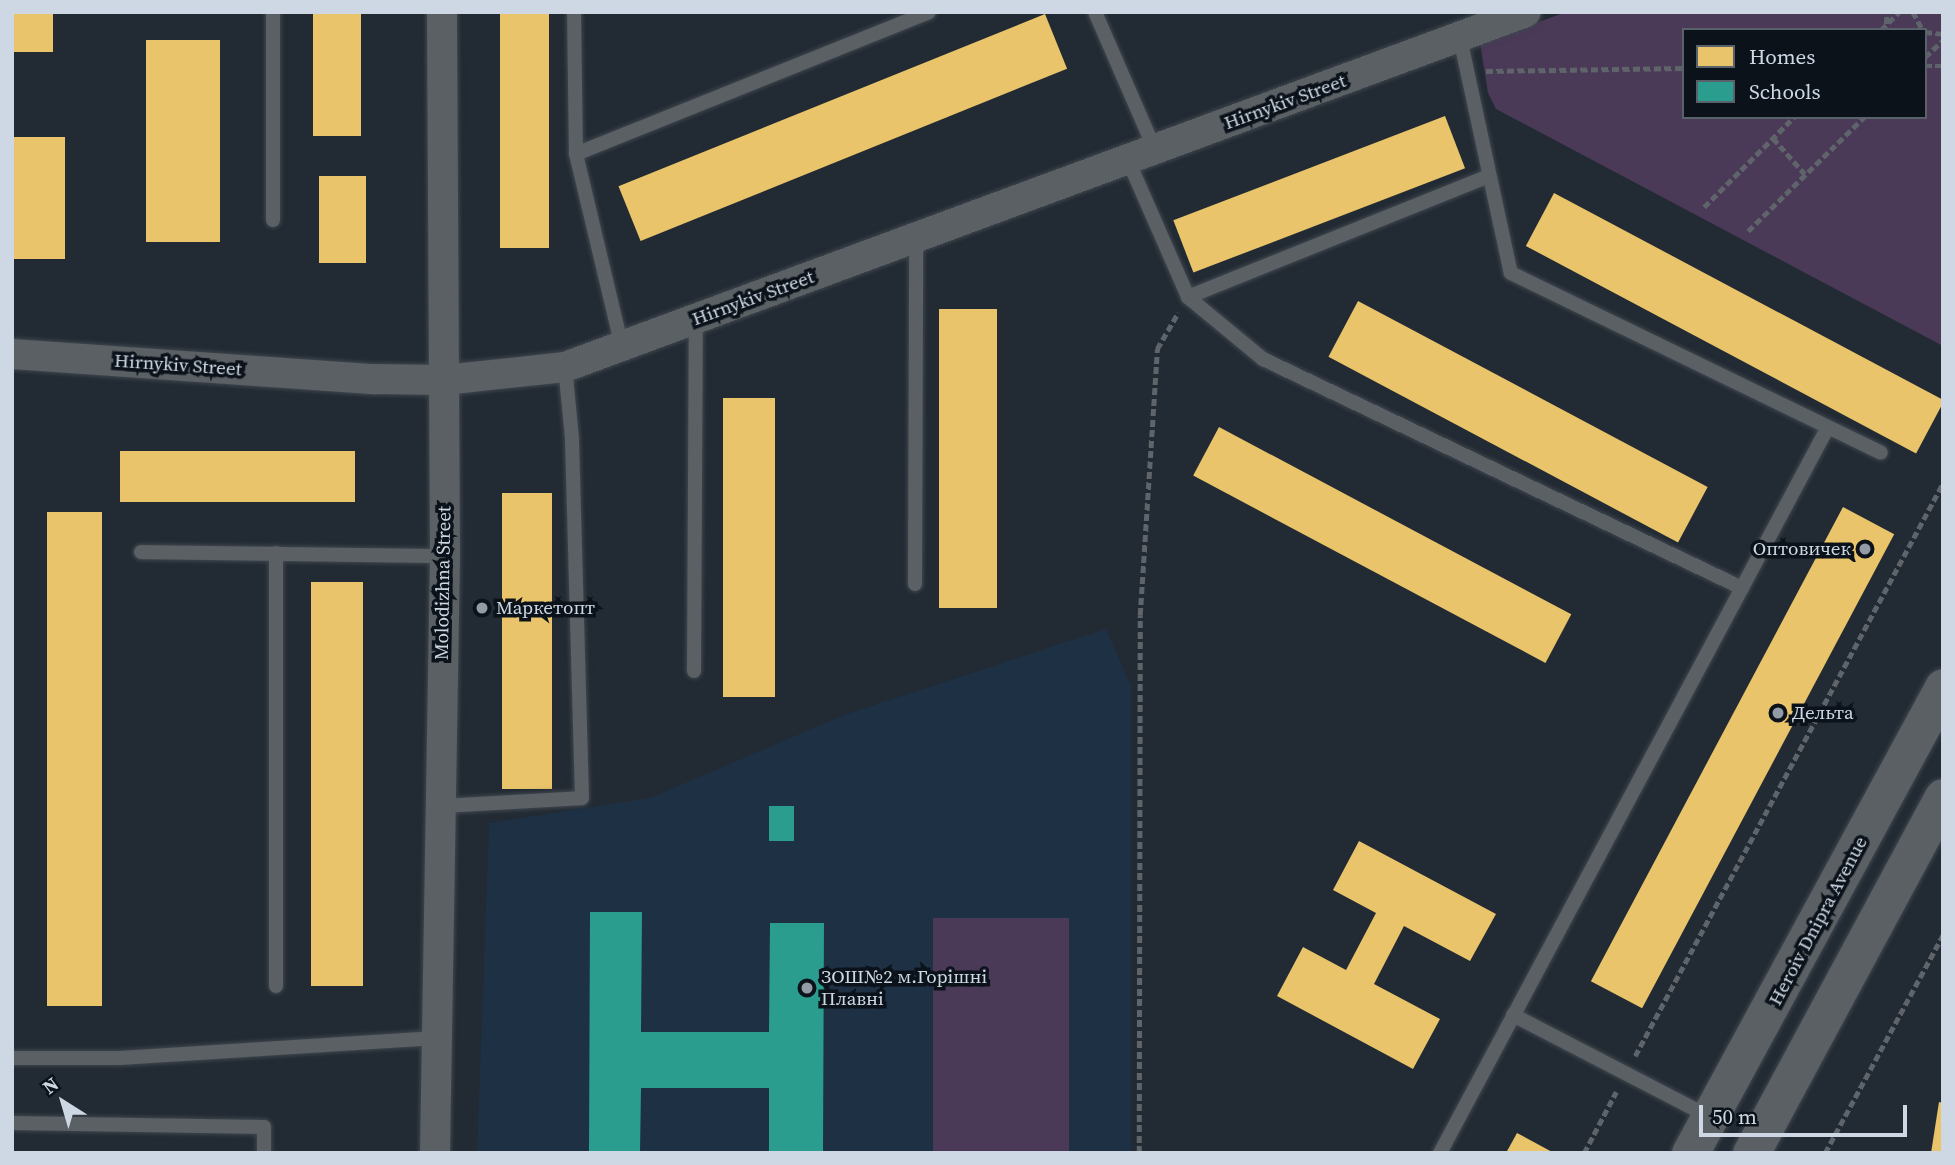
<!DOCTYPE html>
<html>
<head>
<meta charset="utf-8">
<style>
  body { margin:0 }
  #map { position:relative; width:1955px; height:1165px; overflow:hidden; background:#222a33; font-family:"Source Serif 4",serif }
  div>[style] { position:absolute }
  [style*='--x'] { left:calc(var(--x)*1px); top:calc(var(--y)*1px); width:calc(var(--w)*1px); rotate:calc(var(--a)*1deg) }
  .built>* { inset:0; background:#1e3044 }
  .green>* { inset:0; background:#4a3957; transform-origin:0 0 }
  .homes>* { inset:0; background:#e9c46a; transform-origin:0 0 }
  .schools>* { inset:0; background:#2a9d8f; transform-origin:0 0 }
  .path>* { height:4.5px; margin-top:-2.25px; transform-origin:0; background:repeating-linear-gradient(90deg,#5e6469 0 7px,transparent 0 10.5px) }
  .roads { filter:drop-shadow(0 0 2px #3f464e) drop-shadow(0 0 2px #3f464e) }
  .service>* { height:14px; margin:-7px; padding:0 7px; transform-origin:7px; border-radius:7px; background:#5a6064 }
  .minor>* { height:30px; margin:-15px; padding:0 15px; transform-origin:15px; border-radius:15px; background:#5a6064 }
  .tertiary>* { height:37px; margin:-18.5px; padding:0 18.5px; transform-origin:18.5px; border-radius:18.5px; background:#5a6064 }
  .dots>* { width:19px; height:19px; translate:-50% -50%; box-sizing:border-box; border:4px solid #0b121a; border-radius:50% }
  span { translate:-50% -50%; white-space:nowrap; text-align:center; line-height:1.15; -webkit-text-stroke:7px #0b121a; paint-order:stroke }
  .street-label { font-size:19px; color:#ced8e4 }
  .poi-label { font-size:19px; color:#ced8e4 }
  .right { translate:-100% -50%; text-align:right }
  .left { translate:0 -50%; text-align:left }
  .frame { position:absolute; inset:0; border:14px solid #ced8e4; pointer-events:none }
  .legend { position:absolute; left:1682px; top:28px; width:245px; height:91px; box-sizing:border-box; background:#0b121a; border:2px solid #59616b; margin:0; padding:9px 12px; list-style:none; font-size:21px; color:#ced8e4 }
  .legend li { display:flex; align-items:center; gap:14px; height:35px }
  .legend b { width:35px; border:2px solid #59616b }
  .north { position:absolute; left:28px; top:1067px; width:70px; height:70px; -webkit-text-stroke:5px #0b121a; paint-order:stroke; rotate:323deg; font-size:19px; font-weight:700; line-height:28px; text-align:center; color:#ced8e4 }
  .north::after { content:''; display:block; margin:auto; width:24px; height:32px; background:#ced8e4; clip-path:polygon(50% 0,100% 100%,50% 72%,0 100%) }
  .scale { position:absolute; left:1699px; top:1105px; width:208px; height:32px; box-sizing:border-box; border:4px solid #ced8e4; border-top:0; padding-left:9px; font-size:21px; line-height:24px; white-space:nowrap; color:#ced8e4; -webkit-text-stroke:5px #0b121a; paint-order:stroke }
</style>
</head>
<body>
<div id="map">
  <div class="built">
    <div style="clip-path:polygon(1106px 629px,1131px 686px,1131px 1153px,477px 1153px,489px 823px,650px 798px,844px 715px)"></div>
  </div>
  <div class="green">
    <div style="clip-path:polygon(evenodd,1566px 12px,1943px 12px,1943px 346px,1496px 109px,1488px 93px,1480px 43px,1566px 12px,1684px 30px,1925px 30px,1925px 117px,1684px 117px,1684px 30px)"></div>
    <div style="left:1069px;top:918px;width:235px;height:136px;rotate:90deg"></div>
  </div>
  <div class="homes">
    <div style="left:12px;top:12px;width:41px;height:40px"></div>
    <div style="left:313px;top:12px;width:48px;height:124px"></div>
    <div style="left:500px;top:12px;width:49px;height:236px"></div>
    <div style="left:1045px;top:14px;width:59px;height:460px;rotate:68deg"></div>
    <div style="left:146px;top:40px;width:74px;height:202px"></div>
    <div style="left:1445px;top:116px;width:56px;height:291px;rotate:69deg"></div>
    <div style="left:13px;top:137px;width:52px;height:122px"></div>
    <div style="left:319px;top:176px;width:47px;height:87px"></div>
    <div style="left:1554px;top:193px;width:442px;height:60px;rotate:28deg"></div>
    <div style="left:1358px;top:301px;width:396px;height:63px;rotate:28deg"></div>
    <div style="left:939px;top:309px;width:58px;height:299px"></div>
    <div style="left:723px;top:398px;width:52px;height:299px"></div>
    <div style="left:1219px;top:427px;width:399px;height:55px;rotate:28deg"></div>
    <div style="left:120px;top:451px;width:235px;height:51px"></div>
    <div style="left:502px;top:493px;width:50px;height:296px"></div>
    <div style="left:1843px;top:507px;width:58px;height:537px;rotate:28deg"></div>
    <div style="left:47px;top:512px;width:55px;height:494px"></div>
    <div style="left:311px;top:582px;width:52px;height:404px"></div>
    <div style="clip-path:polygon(1359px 841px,1496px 914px,1470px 961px,1404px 926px,1374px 984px,1440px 1019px,1413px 1069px,1277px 996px,1303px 947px,1346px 970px,1376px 913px,1333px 890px)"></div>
    <div style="clip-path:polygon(1939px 1102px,1943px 1103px,1943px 1153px,1931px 1153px)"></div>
    <div style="clip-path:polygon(1517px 1133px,1554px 1153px,1506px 1153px)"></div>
  </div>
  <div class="schools">
    <div style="left:769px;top:806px;width:25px;height:35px"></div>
    <div style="clip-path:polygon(590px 912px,642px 912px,641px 1032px,769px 1032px,770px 923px,824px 923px,823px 1153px,769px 1153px,769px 1088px,641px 1088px,640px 1153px,589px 1153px)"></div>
  </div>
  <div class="path">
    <div style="--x:1913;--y:12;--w:21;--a:61"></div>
    <div style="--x:1886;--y:24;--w:12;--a:-85"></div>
    <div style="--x:1881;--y:30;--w:25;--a:-45"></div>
    <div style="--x:1925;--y:32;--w:18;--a:6"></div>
    <div style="--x:1925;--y:57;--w:25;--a:-43"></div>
    <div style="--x:1925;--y:66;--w:18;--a:0"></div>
    <div style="--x:1486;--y:71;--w:198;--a:-0.9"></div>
    <div style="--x:1773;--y:138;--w:48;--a:48.4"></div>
    <div style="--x:1704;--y:207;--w:127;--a:-45"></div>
    <div style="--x:1748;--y:231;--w:163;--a:-44.5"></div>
    <div style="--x:1635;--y:1056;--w:651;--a:-61.74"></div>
    <div style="--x:1139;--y:1153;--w:538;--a:-89.89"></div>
    <div style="--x:1140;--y:615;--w:267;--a:-86.3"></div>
    <div style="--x:1157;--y:349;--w:42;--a:-59.7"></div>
    <div style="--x:1584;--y:1153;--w:69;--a:-62.3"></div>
    <div style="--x:1825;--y:1153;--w:248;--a:-61.6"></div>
  </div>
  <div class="roads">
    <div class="service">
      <div style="--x:273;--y:12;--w:208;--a:90"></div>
      <div style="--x:574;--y:12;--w:142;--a:89.2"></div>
      <div style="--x:1095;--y:12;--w:150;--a:66.5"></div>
      <div style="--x:1460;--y:38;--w:240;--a:77.8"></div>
      <div style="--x:1511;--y:273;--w:411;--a:25.9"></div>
      <div style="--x:1128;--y:160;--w:150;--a:66.3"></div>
      <div style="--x:1188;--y:297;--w:97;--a:39.6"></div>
      <div style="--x:1263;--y:359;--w:531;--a:25.55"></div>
      <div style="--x:1188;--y:297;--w:324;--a:-21.9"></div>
      <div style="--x:622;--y:347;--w:198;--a:-103.4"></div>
      <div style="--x:576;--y:154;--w:380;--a:-21.9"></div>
      <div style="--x:141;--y:552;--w:304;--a:0.8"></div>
      <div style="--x:276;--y:553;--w:433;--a:90"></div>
      <div style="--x:915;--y:584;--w:346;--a:-89.8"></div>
      <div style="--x:694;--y:671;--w:352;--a:-89.7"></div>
      <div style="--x:440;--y:806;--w:142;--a:-3.2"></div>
      <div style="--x:582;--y:798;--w:360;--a:-91.6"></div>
      <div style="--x:572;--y:438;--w:71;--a:-95.6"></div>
      <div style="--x:1513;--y:1015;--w:220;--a:27.4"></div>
      <div style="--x:12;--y:1058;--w:108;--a:0"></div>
      <div style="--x:120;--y:1058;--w:317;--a:-3.6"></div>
      <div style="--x:12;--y:1123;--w:252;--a:0.9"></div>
      <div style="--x:264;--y:1127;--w:26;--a:90"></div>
      <div style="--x:1440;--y:1153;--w:823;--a:-61.88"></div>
    </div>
    <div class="minor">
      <div style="--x:12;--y:354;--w:363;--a:4"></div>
      <div style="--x:374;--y:379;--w:70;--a:0.8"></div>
      <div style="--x:444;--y:380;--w:122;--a:-6.1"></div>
      <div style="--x:565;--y:367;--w:1024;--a:-20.27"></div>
      <div style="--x:435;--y:1153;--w:597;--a:-89.04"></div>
      <div style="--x:445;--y:556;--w:544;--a:-90.32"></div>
    </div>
    <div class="tertiary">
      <div style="--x:1690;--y:1153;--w:530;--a:-61.5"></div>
      <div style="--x:1751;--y:1153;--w:404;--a:-61.7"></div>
    </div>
  </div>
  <div class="dots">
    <div style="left:1865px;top:549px;background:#929ba6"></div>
    <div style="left:482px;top:608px;background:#929ba6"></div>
    <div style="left:1778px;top:713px;background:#929ba6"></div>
    <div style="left:807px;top:988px;background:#929ba6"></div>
  </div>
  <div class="street-label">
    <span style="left:1285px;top:102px;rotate:-20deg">Hirnykiv Street</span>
    <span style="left:753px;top:298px;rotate:-20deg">Hirnykiv Street</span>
    <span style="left:178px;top:365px;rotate:4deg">Hirnykiv Street</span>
    <span style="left:443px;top:583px;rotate:-89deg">Molodizhna Street</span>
    <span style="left:1818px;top:921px;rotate:-62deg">Heroiv Dnipra Avenue</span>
  </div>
  <div class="poi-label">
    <span class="right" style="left:1851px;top:549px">Оптовичек</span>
    <span class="left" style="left:496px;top:608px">Маркетопт</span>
    <span class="left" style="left:1792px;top:713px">Дельта</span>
    <span class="left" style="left:821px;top:988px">ЗОШ№2 м.Горішні<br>Плавні</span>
  </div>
  <div class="frame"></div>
  <ul class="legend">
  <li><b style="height:19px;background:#e9c46a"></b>Homes</li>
  <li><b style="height:19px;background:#2a9d8f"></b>Schools</li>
  </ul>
  <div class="north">N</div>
  <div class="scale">50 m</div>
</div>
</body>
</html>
